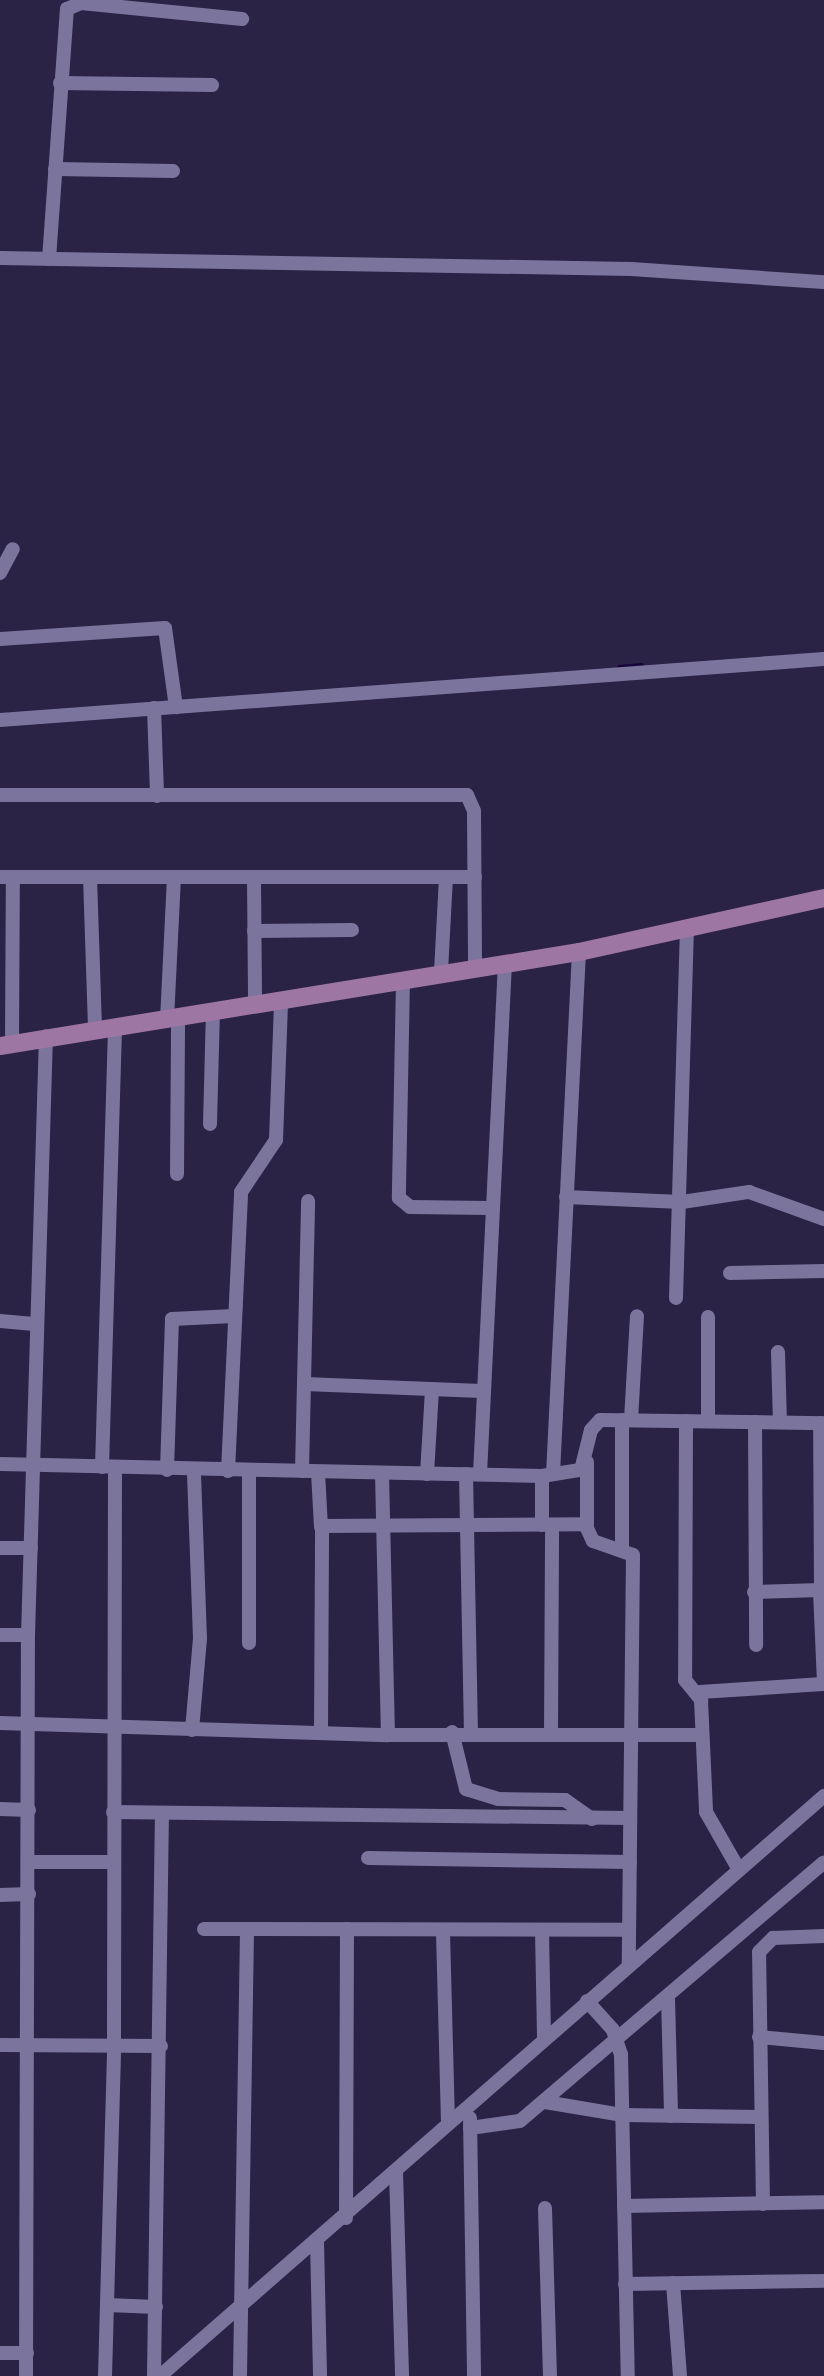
<!DOCTYPE html>
<html>
<head>
<meta charset="utf-8">
<style>
  body { margin:0 }
  #map { position:relative; width:824px; height:2376px; overflow:hidden; background:#2a2346; font-family:"Noto Sans",sans-serif }
  div>[style] { position:absolute }
  [style*='--x'] { left:calc(var(--x)*1px); top:calc(var(--y)*1px); width:calc(var(--w)*1px); rotate:calc(var(--a)*1deg) }
  .stream>* { height:4px; margin:-2px; padding:0 2px; transform-origin:2px; border-radius:2px; background:#18053b }
  .street>* { height:14px; margin:-7px; padding:0 7px; transform-origin:7px; border-radius:7px; background:#7b749d }
  .secondary>* { height:18px; margin:-9px; padding:0 9px; transform-origin:9px; border-radius:9px; background:#9e76a4 }
  span { translate:-50% -50%; white-space:nowrap; text-align:center; line-height:1.15; -webkit-text-stroke:6px #21193b; paint-order:stroke }
</style>
</head>
<body>
<div id="map">
  <div class="stream">
    <div style="--x:619;--y:667;--w:23;--a:-5"></div>
  </div>
  <div class="street">
    <div style="--x:60;--y:83;--w:152;--a:0.8"></div>
    <div style="--x:55;--y:169;--w:118;--a:1"></div>
    <div style="--x:0;--y:258;--w:631;--a:1"></div>
    <div style="--x:631;--y:269;--w:193;--a:3.9"></div>
    <div style="--x:49;--y:259;--w:251;--a:-85.9"></div>
    <div style="--x:67;--y:9;--w:15;--a:-23"></div>
    <div style="--x:81;--y:3;--w:162;--a:5.7"></div>
    <div style="--x:0;--y:573;--w:27;--a:-62"></div>
    <div style="--x:0;--y:639;--w:165;--a:-3.8"></div>
    <div style="--x:165;--y:628;--w:80;--a:82.1"></div>
    <div style="--x:154;--y:708;--w:88;--a:88"></div>
    <div style="--x:0;--y:720;--w:826;--a:-4.23"></div>
    <div style="--x:0;--y:795;--w:467;--a:0"></div>
    <div style="--x:467;--y:795;--w:17;--a:66"></div>
    <div style="--x:474;--y:811;--w:156;--a:89.6"></div>
    <div style="--x:0;--y:877;--w:475;--a:0"></div>
    <div style="--x:90;--y:877;--w:151;--a:88.1"></div>
    <div style="--x:254;--y:879;--w:127;--a:89.5"></div>
    <div style="--x:254;--y:931;--w:98;--a:-0.6"></div>
    <div style="--x:441;--y:972;--w:95;--a:-87"></div>
    <div style="--x:403;--y:980;--w:218;--a:91.1"></div>
    <div style="--x:399;--y:1198;--w:14;--a:39"></div>
    <div style="--x:410;--y:1207;--w:79;--a:0.7"></div>
    <div style="--x:167;--y:1020;--w:142;--a:-87.2"></div>
    <div style="--x:12;--y:1043;--w:166;--a:-89.7"></div>
    <div style="--x:210;--y:1124;--w:111;--a:-88.5"></div>
    <div style="--x:177;--y:1174;--w:155;--a:-89.6"></div>
    <div style="--x:566;--y:1197;--w:116;--a:2.5"></div>
    <div style="--x:682;--y:1202;--w:68;--a:-8.5"></div>
    <div style="--x:749;--y:1192;--w:80;--a:19.8"></div>
    <div style="--x:730;--y:1273;--w:94;--a:-1.2"></div>
    <div style="--x:676;--y:1298;--w:369;--a:-88.3"></div>
    <div style="--x:708;--y:1317;--w:104;--a:90"></div>
    <div style="--x:0;--y:1321;--w:37;--a:5"></div>
    <div style="--x:778;--y:1352;--w:70;--a:88.4"></div>
    <div style="--x:305;--y:1384;--w:176;--a:2.3"></div>
    <div style="--x:631;--y:1420;--w:104;--a:-86.7"></div>
    <div style="--x:686;--y:1421;--w:259;--a:90.2"></div>
    <div style="--x:685;--y:1680;--w:26;--a:51"></div>
    <div style="--x:701;--y:1700;--w:112;--a:87.4"></div>
    <div style="--x:706;--y:1812;--w:64;--a:60.3"></div>
    <div style="--x:755;--y:1422;--w:223;--a:89.7"></div>
    <div style="--x:0;--y:1464;--w:542;--a:1.27"></div>
    <div style="--x:542;--y:1476;--w:39;--a:-9"></div>
    <div style="--x:581;--y:1470;--w:41;--a:-76"></div>
    <div style="--x:591;--y:1430;--w:13;--a:-48"></div>
    <div style="--x:600;--y:1420;--w:224;--a:0.8"></div>
    <div style="--x:102;--y:1467;--w:441;--a:-88.3"></div>
    <div style="--x:167;--y:1470;--w:151;--a:-88.1"></div>
    <div style="--x:172;--y:1319;--w:62;--a:-2.8"></div>
    <div style="--x:228;--y:1471;--w:279;--a:-87.3"></div>
    <div style="--x:241;--y:1192;--w:63;--a:-56.1"></div>
    <div style="--x:276;--y:1140;--w:138;--a:-87.9"></div>
    <div style="--x:302;--y:1471;--w:270;--a:-88.7"></div>
    <div style="--x:318;--y:1472;--w:55;--a:86.9"></div>
    <div style="--x:382;--y:1473;--w:262;--a:88.7"></div>
    <div style="--x:427;--y:1474;--w:85;--a:-86.6"></div>
    <div style="--x:466;--y:1474;--w:257;--a:88.9"></div>
    <div style="--x:480;--y:1474;--w:512;--a:-87.2"></div>
    <div style="--x:553;--y:1474;--w:523;--a:-87.15"></div>
    <div style="--x:542;--y:1525;--w:49;--a:-90"></div>
    <div style="--x:587;--y:1525;--w:63;--a:-90"></div>
    <div style="--x:0;--y:1548;--w:31;--a:0"></div>
    <div style="--x:622;--y:1549;--w:129;--a:-90"></div>
    <div style="--x:820;--y:1591;--w:93;--a:87.5"></div>
    <div style="--x:754;--y:1592;--w:67;--a:-1.7"></div>
    <div style="--x:821;--y:1590;--w:167;--a:-90.3"></div>
    <div style="--x:0;--y:1635;--w:28;--a:0"></div>
    <div style="--x:249;--y:1643;--w:172;--a:-90"></div>
    <div style="--x:700;--y:1692;--w:123;--a:-3.7"></div>
    <div style="--x:0;--y:1723;--w:388;--a:1.8"></div>
    <div style="--x:388;--y:1735;--w:311;--a:0"></div>
    <div style="--x:192;--y:1730;--w:92;--a:-85"></div>
    <div style="--x:200;--y:1638;--w:167;--a:-92.1"></div>
    <div style="--x:452;--y:1732;--w:59;--a:76.2"></div>
    <div style="--x:466;--y:1789;--w:34;--a:17"></div>
    <div style="--x:498;--y:1799;--w:67;--a:0.9"></div>
    <div style="--x:565;--y:1800;--w:33;--a:35"></div>
    <div style="--x:321;--y:1733;--w:207;--a:-89.7"></div>
    <div style="--x:322;--y:1526;--w:263;--a:-0.4"></div>
    <div style="--x:585;--y:1524;--w:19;--a:65"></div>
    <div style="--x:593;--y:1541;--w:42;--a:19.3"></div>
    <div style="--x:633;--y:1555;--w:411;--a:90.6"></div>
    <div style="--x:551;--y:1735;--w:210;--a:-89.7"></div>
    <div style="--x:0;--y:1809;--w:29;--a:2"></div>
    <div style="--x:113;--y:1812;--w:516;--a:0.67"></div>
    <div style="--x:368;--y:1858;--w:262;--a:0.9"></div>
    <div style="--x:29;--y:1862;--w:84;--a:0"></div>
    <div style="--x:0;--y:1895;--w:29;--a:-2"></div>
    <div style="--x:204;--y:1929;--w:425;--a:0.1"></div>
    <div style="--x:542;--y:1931;--w:106;--a:88.9"></div>
    <div style="--x:443;--y:1932;--w:189;--a:88.5"></div>
    <div style="--x:668;--y:1998;--w:118;--a:88.5"></div>
    <div style="--x:587;--y:2001;--w:39;--a:48"></div>
    <div style="--x:613;--y:2030;--w:25;--a:72"></div>
    <div style="--x:621;--y:2054;--w:322;--a:88.8"></div>
    <div style="--x:759;--y:2037;--w:65;--a:5.3"></div>
    <div style="--x:0;--y:2045;--w:161;--a:0.4"></div>
    <div style="--x:545;--y:2102;--w:79;--a:9.5"></div>
    <div style="--x:623;--y:2115;--w:136;--a:0.8"></div>
    <div style="--x:470;--y:2118;--w:258;--a:89.1"></div>
    <div style="--x:470;--y:2128;--w:50;--a:-8"></div>
    <div style="--x:520;--y:2121;--w:399;--a:-40.4"></div>
    <div style="--x:396;--y:2172;--w:204;--a:88.3"></div>
    <div style="--x:763;--y:2204;--w:252;--a:-90.9"></div>
    <div style="--x:759;--y:1952;--w:20;--a:-45"></div>
    <div style="--x:773;--y:1938;--w:51;--a:-2.2"></div>
    <div style="--x:624;--y:2206;--w:200;--a:-1.1"></div>
    <div style="--x:545;--y:2208;--w:168;--a:88.3"></div>
    <div style="--x:346;--y:2218;--w:289;--a:-89.8"></div>
    <div style="--x:317;--y:2242;--w:134;--a:88.7"></div>
    <div style="--x:673;--y:2283;--w:93;--a:85.7"></div>
    <div style="--x:625;--y:2284;--w:199;--a:-0.9"></div>
    <div style="--x:107;--y:2305;--w:49;--a:2.3"></div>
    <div style="--x:0;--y:2353;--w:27;--a:0"></div>
    <div style="--x:26;--y:2376;--w:741;--a:-89.85"></div>
    <div style="--x:28;--y:1635;--w:599;--a:-88.28"></div>
    <div style="--x:105;--y:2376;--w:332;--a:-88.4"></div>
    <div style="--x:114;--y:2044;--w:576;--a:-89.9"></div>
    <div style="--x:154;--y:2376;--w:563;--a:-89.19"></div>
    <div style="--x:160;--y:2376;--w:882;--a:-41.14"></div>
    <div style="--x:240;--y:2376;--w:447;--a:-89.1"></div>
  </div>
  <div class="secondary">
    <div style="--x:0;--y:1046;--w:587;--a:-9.22"></div>
    <div style="--x:579;--y:952;--w:251;--a:-12.4"></div>
  </div>
</div>
</body>
</html>
